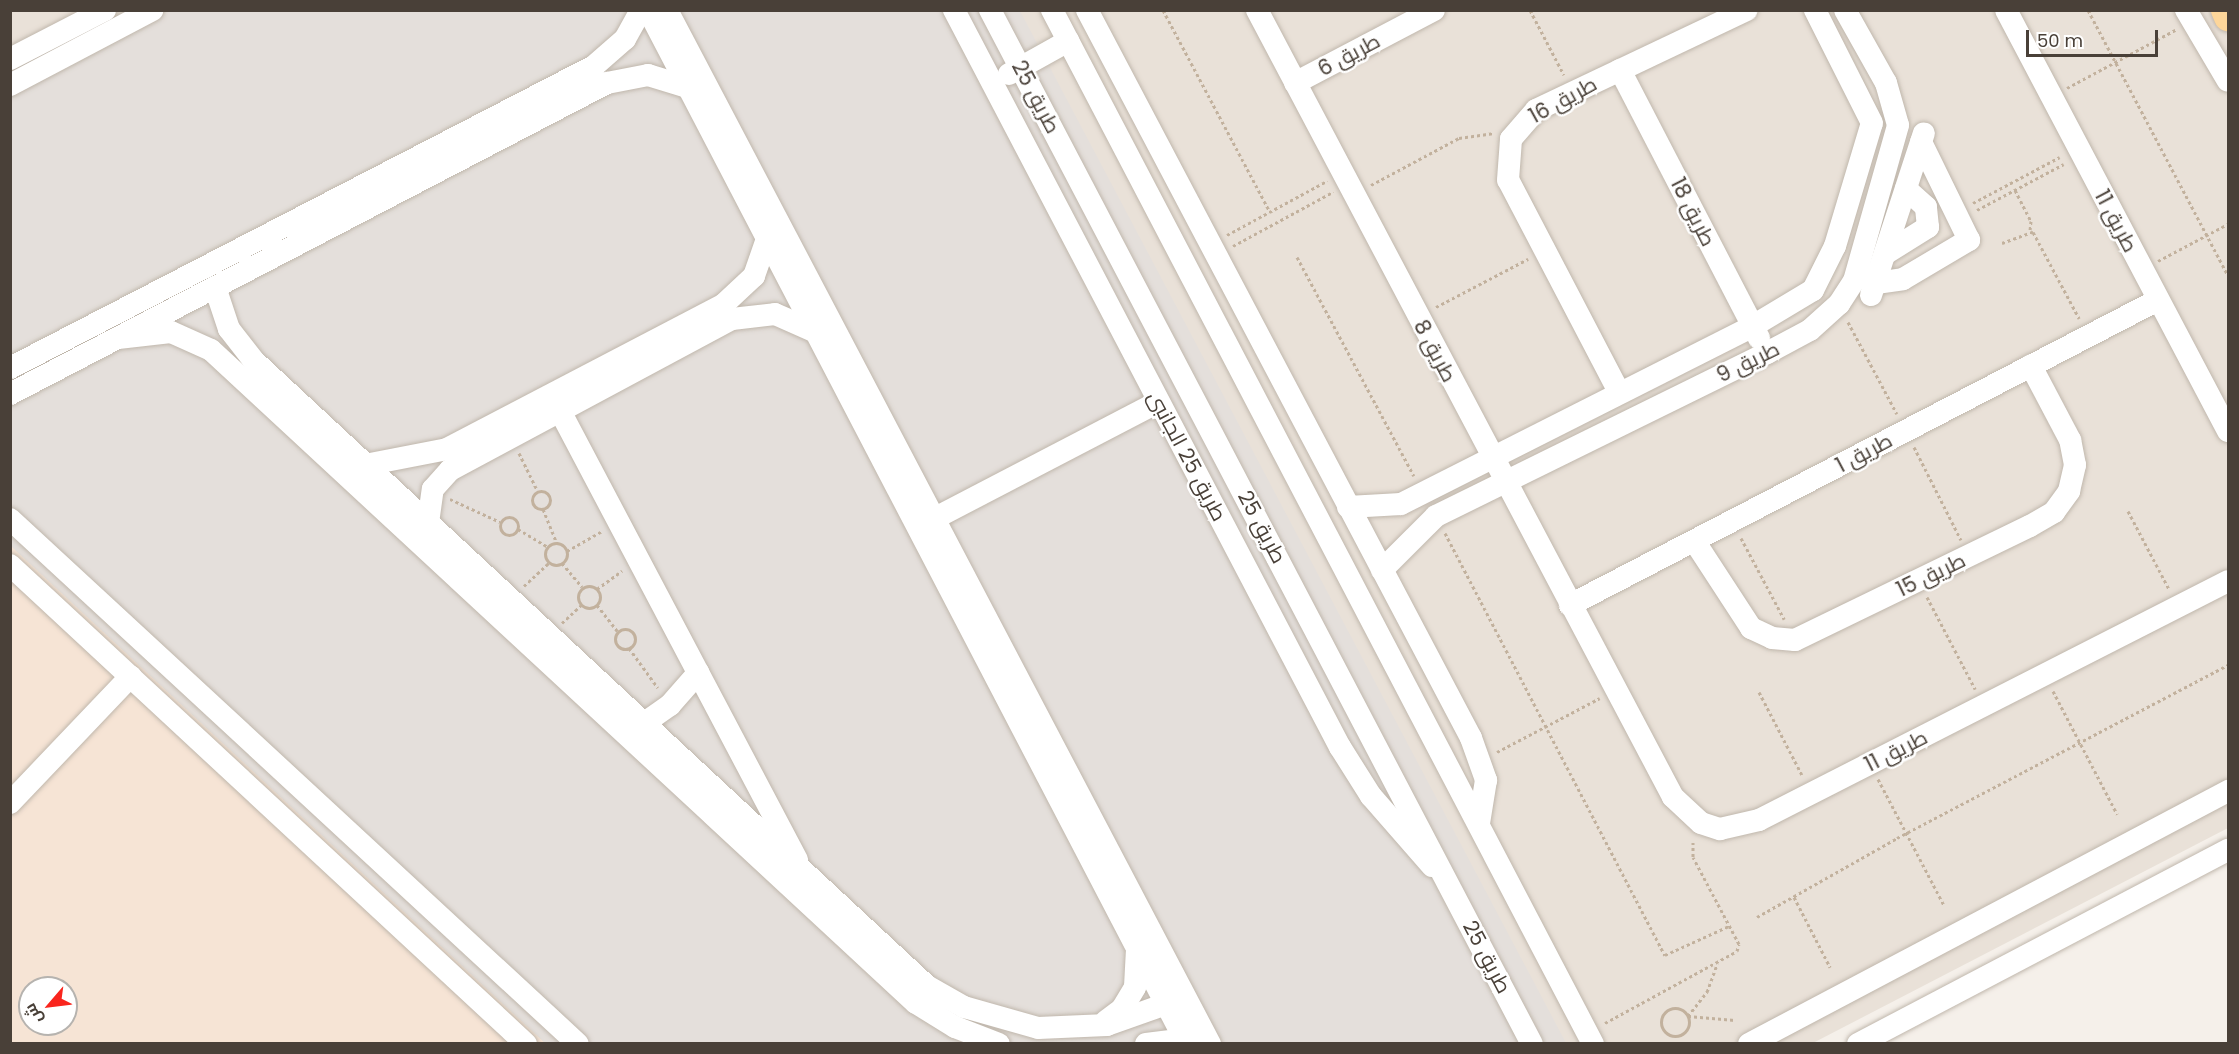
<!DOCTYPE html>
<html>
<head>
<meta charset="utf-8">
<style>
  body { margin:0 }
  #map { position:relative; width:2239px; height:1054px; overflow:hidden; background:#f5f0ea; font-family:Poppins,Cairo,sans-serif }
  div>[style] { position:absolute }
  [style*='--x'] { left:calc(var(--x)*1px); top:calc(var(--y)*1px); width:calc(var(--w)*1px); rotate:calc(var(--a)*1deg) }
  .residential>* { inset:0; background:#e9e1d8 }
  .commercial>* { inset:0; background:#f6e4d5 }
  .industrial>* { inset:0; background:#e4dfdb }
  .path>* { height:3px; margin-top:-1.5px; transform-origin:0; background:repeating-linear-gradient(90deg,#c2b19d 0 3px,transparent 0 6px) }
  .path>.ring { margin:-1.5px; padding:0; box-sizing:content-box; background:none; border:3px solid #c2b19d; border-radius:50% }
  .roads { filter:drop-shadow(0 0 2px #c0b7ac) drop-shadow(0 0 2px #c0b7ac) }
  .minor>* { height:22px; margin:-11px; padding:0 11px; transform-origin:11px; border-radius:11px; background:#fff }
  .major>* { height:28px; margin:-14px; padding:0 14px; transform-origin:14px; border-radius:14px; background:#fdd69a }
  span { translate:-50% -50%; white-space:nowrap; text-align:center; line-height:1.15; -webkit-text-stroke:5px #fff; paint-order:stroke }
  .street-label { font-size:21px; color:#494038 }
  .frame { position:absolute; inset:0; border:12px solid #494038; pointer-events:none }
  .north { position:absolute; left:18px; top:976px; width:60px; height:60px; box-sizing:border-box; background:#fff; border:2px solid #b6b3af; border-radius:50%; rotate:242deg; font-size:16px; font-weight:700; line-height:24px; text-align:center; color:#494038 }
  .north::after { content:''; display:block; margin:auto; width:21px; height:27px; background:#f9251d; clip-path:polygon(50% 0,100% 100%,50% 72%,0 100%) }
  .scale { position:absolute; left:2026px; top:30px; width:132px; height:27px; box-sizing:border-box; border:3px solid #494038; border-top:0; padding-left:8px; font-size:18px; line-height:21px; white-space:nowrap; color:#494038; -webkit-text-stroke:4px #fff; paint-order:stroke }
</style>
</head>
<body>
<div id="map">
  <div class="residential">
    <div style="clip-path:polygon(evenodd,10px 11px,2228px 11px,2228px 828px,1813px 1043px,11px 1043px,10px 11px,30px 988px,66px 988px,66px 1024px,30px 1024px,30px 988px)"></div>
  </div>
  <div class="commercial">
    <div style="clip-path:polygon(evenodd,11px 546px,545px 1043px,11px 1043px,11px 546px,30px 988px,66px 988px,66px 1024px,30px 1024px,30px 988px)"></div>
  </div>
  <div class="industrial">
    <div style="clip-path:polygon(132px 11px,1020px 11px,1566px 1043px,545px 1043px,11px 546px,10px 73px)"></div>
  </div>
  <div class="path">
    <div style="--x:1163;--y:10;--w:229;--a:62.1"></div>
    <div style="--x:1530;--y:10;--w:73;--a:62.4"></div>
    <div style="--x:2088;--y:10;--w:300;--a:62.2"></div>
    <div style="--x:2067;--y:88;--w:123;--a:-28.2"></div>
    <div style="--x:1371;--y:185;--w:100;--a:-28.1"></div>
    <div style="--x:1459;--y:138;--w:34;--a:-8"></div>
    <div style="--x:2015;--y:190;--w:35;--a:63"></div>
    <div style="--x:2031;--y:221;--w:9;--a:96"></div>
    <div style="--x:1973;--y:203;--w:98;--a:-27.9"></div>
    <div style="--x:1977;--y:210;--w:98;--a:-27.9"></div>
    <div style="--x:1227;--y:235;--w:114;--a:-28.4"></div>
    <div style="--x:2002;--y:243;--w:33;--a:-20"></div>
    <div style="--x:2033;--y:232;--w:98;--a:61.9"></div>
    <div style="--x:1233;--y:246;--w:114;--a:-28.4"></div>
    <div style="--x:1297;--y:257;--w:248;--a:61.9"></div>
    <div style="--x:2158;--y:261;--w:79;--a:-27.9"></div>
    <div style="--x:1436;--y:307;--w:104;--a:-27.6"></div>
    <div style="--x:1848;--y:322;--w:104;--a:62"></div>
    <div style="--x:1914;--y:447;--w:104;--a:63.2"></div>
    <div style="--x:519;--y:453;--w:43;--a:64"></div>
    <div class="ring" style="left:532px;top:491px;width:15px;height:15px"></div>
    <div style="--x:450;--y:499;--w:55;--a:24.7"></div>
    <div style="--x:543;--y:509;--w:37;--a:68"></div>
    <div style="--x:2128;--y:511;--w:88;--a:62.3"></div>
    <div class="ring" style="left:500px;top:517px;width:15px;height:15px"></div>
    <div style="--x:518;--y:529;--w:35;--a:31"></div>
    <div style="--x:1445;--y:533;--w:476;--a:62.5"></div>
    <div style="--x:1665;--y:955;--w:70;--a:-24.4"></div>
    <div style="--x:1741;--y:538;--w:92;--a:62"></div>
    <div class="ring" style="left:545px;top:543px;width:19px;height:19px"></div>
    <div style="--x:567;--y:551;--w:40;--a:-29.7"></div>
    <div style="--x:562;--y:563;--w:31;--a:50"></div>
    <div class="ring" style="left:578px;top:586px;width:19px;height:19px"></div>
    <div style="--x:524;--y:586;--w:34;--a:-43"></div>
    <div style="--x:597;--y:589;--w:31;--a:-36"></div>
    <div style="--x:1927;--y:597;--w:104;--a:62.4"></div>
    <div style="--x:597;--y:605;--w:34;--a:52"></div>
    <div style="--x:562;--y:623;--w:26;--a:-43"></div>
    <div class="ring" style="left:615px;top:629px;width:17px;height:17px"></div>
    <div style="--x:629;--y:648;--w:49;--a:54.1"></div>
    <div style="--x:2053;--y:691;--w:139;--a:62.5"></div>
    <div style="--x:1759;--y:692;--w:93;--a:62.6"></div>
    <div style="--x:1497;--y:752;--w:116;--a:-27.7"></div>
    <div style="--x:1878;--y:779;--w:142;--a:62.4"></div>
    <div style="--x:1794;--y:897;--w:79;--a:62.8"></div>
    <div style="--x:1757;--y:917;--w:161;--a:-29.4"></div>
    <div style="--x:1897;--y:838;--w:373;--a:-27.6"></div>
    <div class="ring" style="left:1661px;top:1008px;width:25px;height:25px"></div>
    <div style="--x:1688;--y:1016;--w:31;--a:-52"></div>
    <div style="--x:1707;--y:992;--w:30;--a:-70"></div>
    <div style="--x:1688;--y:1016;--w:47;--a:4.9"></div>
    <div style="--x:1605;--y:1023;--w:150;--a:-28.6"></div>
    <div style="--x:1737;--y:951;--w:7;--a:-74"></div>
    <div style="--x:1739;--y:944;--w:98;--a:-117.9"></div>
    <div style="--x:1693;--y:857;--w:16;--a:-90"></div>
  </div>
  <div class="roads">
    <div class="minor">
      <div style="--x:648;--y:10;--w:1166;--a:62.47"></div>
      <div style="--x:667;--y:10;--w:1168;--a:62.29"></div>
      <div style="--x:954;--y:10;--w:832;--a:62.36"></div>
      <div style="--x:1340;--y:747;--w:58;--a:57.7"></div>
      <div style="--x:1371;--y:796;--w:93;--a:48.9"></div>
      <div style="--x:990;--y:10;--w:1167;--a:62.34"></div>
      <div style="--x:1052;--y:10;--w:1167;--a:62.38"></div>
      <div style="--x:1087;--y:10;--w:823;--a:62.19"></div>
      <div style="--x:1471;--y:738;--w:45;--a:70.3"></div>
      <div style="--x:1486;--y:780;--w:44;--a:99.2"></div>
      <div style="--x:1257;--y:10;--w:890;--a:62.14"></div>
      <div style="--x:1673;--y:797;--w:38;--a:43"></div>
      <div style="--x:1701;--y:823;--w:20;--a:18"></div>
      <div style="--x:1720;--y:829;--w:40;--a:-13"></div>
      <div style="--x:1759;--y:820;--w:526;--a:-27"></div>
      <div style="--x:2006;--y:10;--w:476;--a:62.2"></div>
      <div style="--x:2186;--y:10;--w:82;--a:59.4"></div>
      <div style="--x:10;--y:59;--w:107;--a:-27.3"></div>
      <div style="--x:1620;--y:70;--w:302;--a:62.6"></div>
      <div style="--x:1009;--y:74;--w:68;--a:-29.2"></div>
      <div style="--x:1295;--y:83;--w:157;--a:-27.7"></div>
      <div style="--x:10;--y:85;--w:161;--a:-27.8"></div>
      <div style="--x:1885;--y:254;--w:51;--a:-32.1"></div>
      <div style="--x:1928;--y:227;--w:20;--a:-96"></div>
      <div style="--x:1926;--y:207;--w:27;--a:-138"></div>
      <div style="--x:1876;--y:283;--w:27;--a:-8"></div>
      <div style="--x:1903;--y:279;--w:77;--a:-30.6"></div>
      <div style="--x:1969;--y:240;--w:109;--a:-116.1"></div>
      <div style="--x:215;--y:287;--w:44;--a:71.6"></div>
      <div style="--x:229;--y:329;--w:39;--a:52"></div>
      <div style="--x:253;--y:360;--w:920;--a:42.89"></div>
      <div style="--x:927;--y:986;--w:43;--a:29.6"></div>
      <div style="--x:964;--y:1007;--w:77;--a:15.8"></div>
      <div style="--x:1038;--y:1028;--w:69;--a:-2.5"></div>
      <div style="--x:1107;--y:1025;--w:63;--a:-19.6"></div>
      <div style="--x:1871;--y:295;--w:170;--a:-71.9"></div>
      <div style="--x:118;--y:338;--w:53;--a:-6.5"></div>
      <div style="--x:171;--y:332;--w:44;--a:24.2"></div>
      <div style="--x:211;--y:350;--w:961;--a:42.81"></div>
      <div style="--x:916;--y:1003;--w:46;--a:31.6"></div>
      <div style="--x:955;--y:1027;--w:47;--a:21.1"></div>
      <div style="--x:10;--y:368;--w:657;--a:-27.34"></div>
      <div style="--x:594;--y:66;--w:41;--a:-41.1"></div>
      <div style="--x:625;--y:39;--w:33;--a:-61"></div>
      <div style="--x:1619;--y:392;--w:239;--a:-117.6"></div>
      <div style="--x:1508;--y:180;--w:41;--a:-85.8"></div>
      <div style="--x:1511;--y:139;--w:38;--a:-49"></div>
      <div style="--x:1536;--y:110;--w:233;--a:-25.4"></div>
      <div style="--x:10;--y:394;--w:673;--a:-27.52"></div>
      <div style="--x:607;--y:83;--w:42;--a:-11"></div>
      <div style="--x:648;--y:75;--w:41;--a:17.1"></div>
      <div style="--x:560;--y:411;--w:508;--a:62.17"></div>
      <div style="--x:365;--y:465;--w:84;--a:-11"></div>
      <div style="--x:447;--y:449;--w:313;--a:-27.6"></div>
      <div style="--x:724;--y:304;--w:41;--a:-43"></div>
      <div style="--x:754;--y:276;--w:46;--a:-70.8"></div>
      <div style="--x:1348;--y:507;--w:53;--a:-3.2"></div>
      <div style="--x:1401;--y:504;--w:394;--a:-26.8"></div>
      <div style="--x:1753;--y:326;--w:70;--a:-31"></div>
      <div style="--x:1813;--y:290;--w:49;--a:-63.4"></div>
      <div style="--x:1835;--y:246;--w:128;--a:-73.3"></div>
      <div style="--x:1872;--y:123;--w:127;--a:-116.8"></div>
      <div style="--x:10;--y:519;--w:773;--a:42.75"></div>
      <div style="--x:428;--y:523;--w:34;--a:-82"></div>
      <div style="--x:433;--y:489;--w:25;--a:-48"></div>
      <div style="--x:450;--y:470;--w:320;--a:-28.2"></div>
      <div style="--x:732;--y:319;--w:43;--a:-6.6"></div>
      <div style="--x:775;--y:314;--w:45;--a:23.7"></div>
      <div style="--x:922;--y:525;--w:266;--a:-27.5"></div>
      <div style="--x:1695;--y:542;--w:103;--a:56.9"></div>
      <div style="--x:1751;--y:628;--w:23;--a:25"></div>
      <div style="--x:1772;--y:638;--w:23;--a:5"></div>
      <div style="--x:1795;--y:640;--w:261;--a:-25.9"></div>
      <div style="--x:2030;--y:526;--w:28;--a:-30"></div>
      <div style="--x:2054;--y:512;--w:26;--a:-54"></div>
      <div style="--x:2069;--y:491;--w:27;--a:-77"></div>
      <div style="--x:2075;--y:465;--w:25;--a:-101"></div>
      <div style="--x:2070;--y:440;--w:84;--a:-117.8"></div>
      <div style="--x:10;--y:565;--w:704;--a:42.87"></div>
      <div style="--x:1382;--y:570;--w:76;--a:-45"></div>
      <div style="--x:1436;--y:516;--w:369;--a:-26.2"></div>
      <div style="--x:1767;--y:353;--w:49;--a:-28.1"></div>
      <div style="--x:1810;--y:330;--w:39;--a:-42"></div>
      <div style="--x:1839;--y:304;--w:27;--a:-57"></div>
      <div style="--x:1854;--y:281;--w:162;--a:-74.2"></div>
      <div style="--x:1898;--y:125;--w:44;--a:-105.9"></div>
      <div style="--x:1886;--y:83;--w:84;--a:-119.3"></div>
      <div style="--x:1570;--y:605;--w:662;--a:-27.42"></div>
      <div style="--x:643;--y:724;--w:33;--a:-35"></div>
      <div style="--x:670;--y:705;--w:43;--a:-48.8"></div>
      <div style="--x:10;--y:803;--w:175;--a:-46.4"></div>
      <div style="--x:1106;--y:1021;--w:20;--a:-37"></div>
      <div style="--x:1122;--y:1009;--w:26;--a:-59"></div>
      <div style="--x:1135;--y:987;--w:35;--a:-87"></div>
      <div style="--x:1146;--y:1044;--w:39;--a:-7"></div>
      <div style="--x:1749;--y:1044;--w:542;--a:-27.84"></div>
      <div style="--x:1858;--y:1044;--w:418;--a:-27.7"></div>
    </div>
    <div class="major">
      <div style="--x:2225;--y:10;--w:8;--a:67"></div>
    </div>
  </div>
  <div class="street-label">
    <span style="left:1349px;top:55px;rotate:-28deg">طريق 6</span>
    <span style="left:1036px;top:97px;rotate:62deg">طريق 25</span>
    <span style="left:1563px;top:100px;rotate:-29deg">طريق 16</span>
    <span style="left:1693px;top:212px;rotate:63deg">طريق 18</span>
    <span style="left:2116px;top:221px;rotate:62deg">طريق 11</span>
    <span style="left:1435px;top:351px;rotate:62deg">طريق 8</span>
    <span style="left:1748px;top:362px;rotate:-26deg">طريق 9</span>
    <span style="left:1864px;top:453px;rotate:-28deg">طريق 1</span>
    <span style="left:1187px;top:456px;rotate:62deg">طريق 25 الجانبى</span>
    <span style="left:1262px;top:527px;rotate:62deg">طريق 25</span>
    <span style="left:1931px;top:575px;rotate:-26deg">طريق 15</span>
    <span style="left:1896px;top:751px;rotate:-27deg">طريق 11</span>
    <span style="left:1487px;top:957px;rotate:62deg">طريق 25</span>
  </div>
  <div class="frame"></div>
  <div class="north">ش</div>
  <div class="scale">50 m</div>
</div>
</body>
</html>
